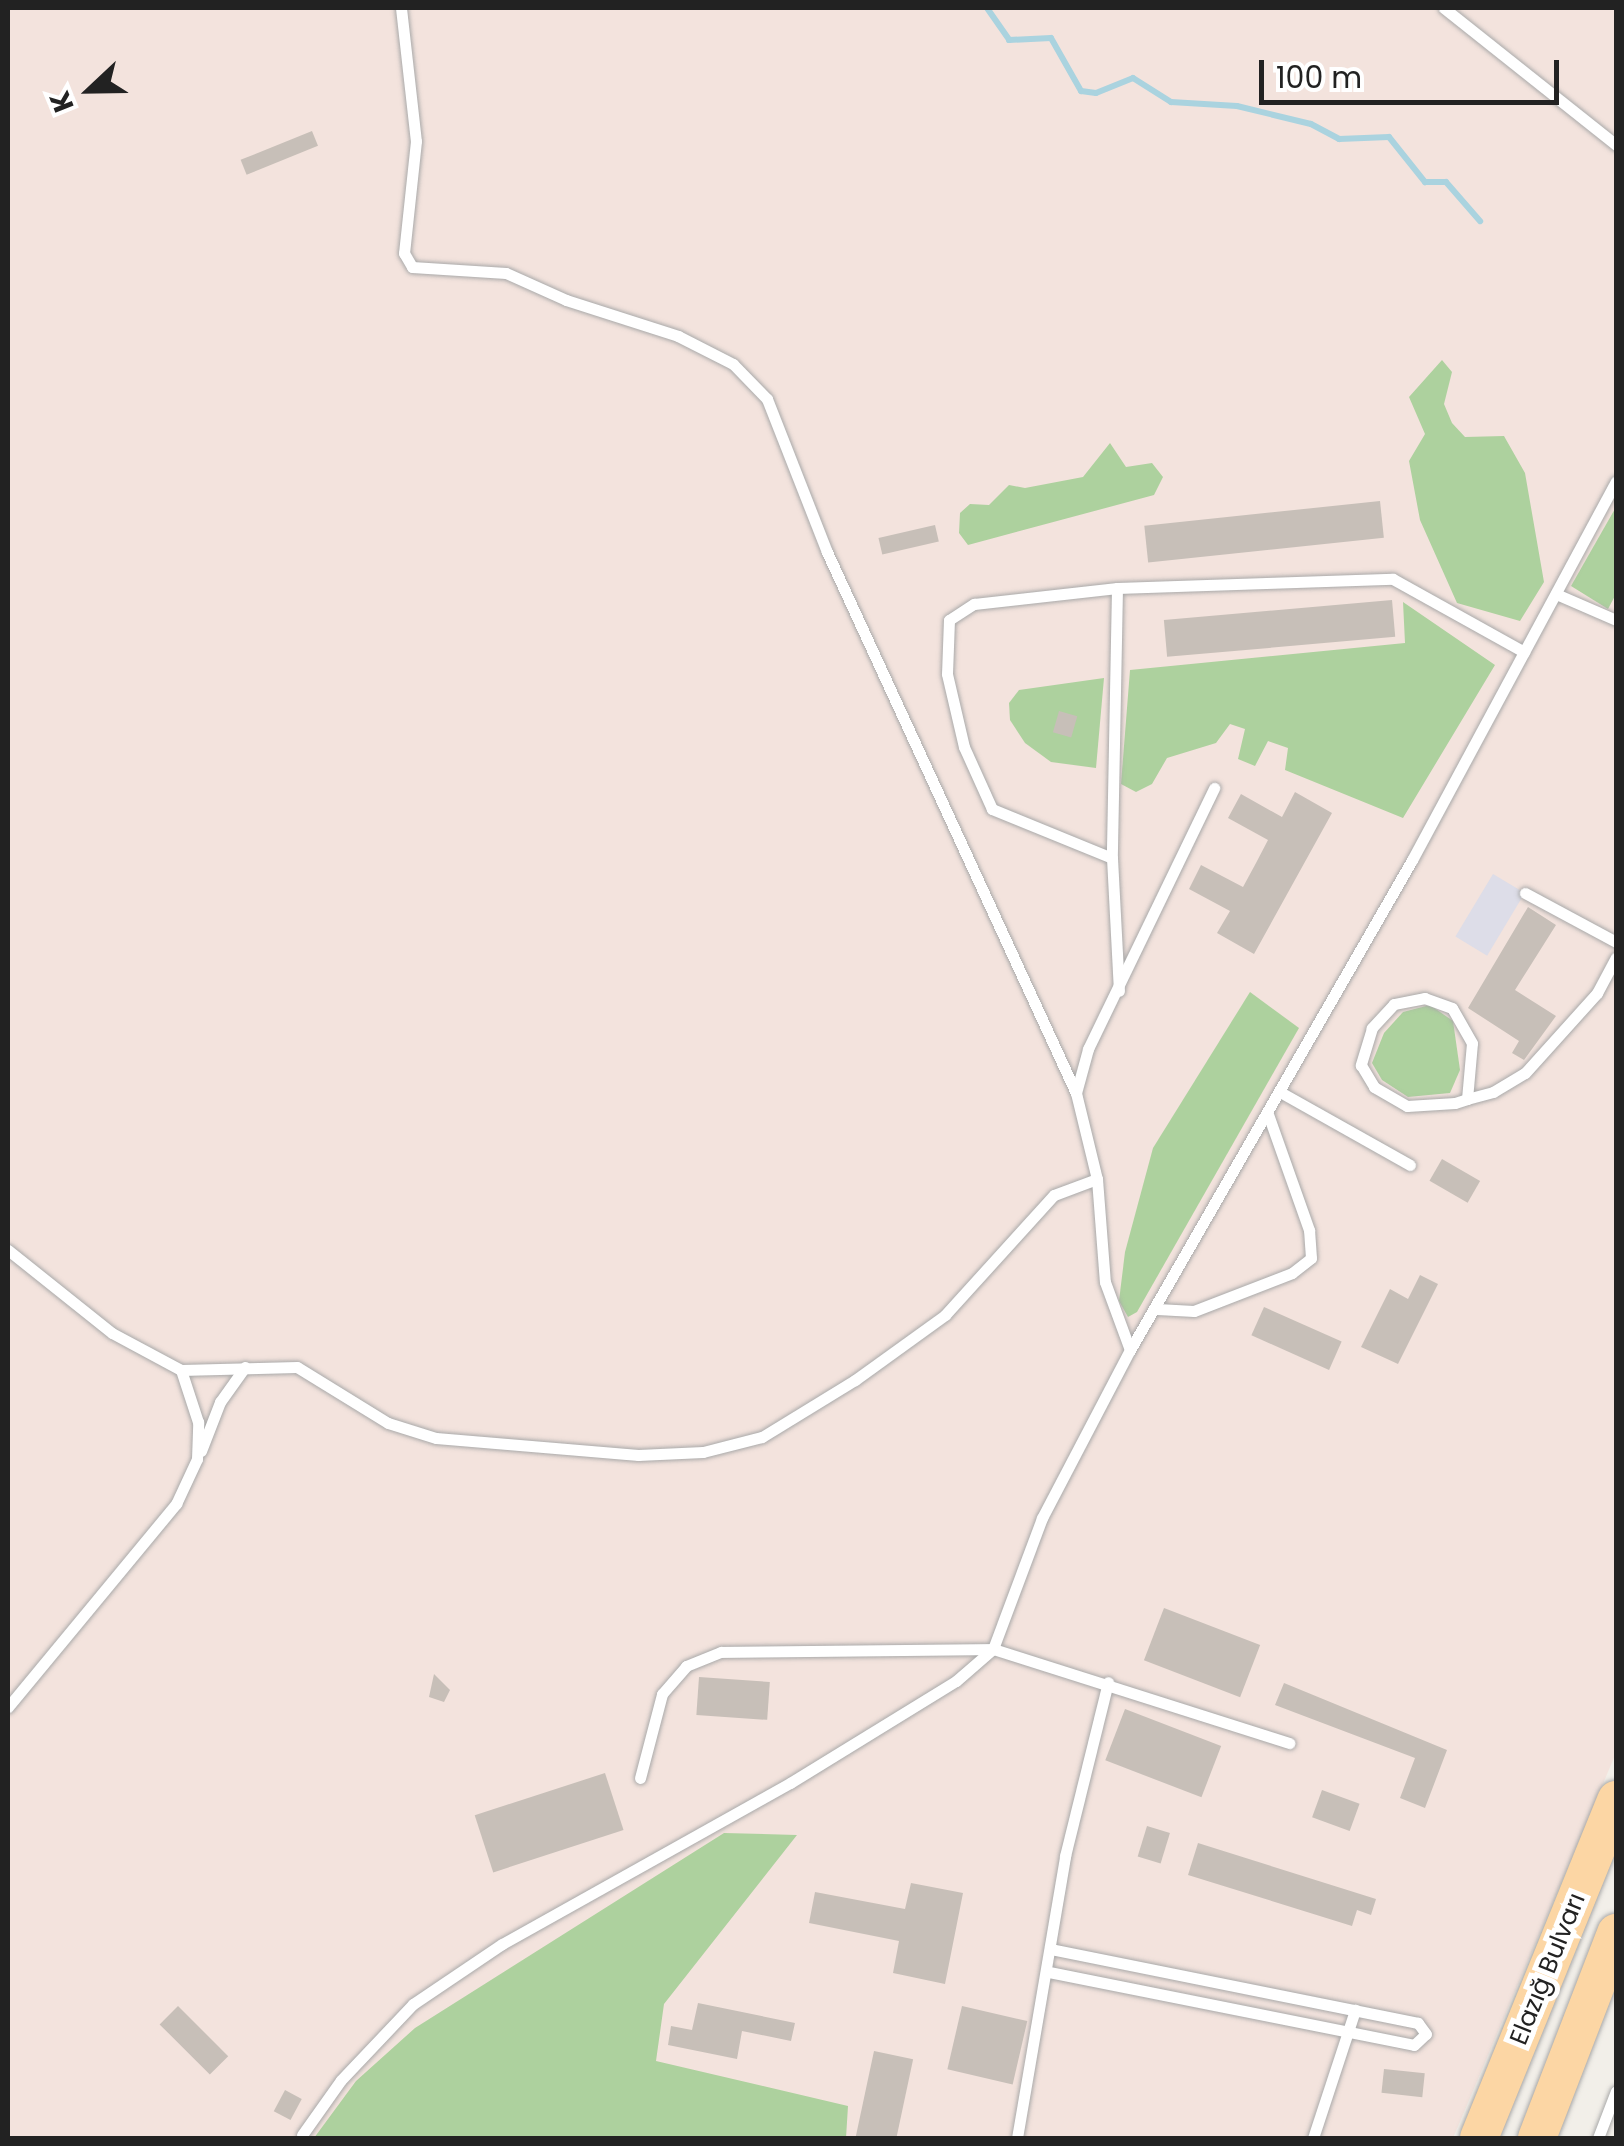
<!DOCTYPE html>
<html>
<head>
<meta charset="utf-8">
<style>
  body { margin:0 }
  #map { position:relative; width:1624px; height:2146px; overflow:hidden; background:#f2efe9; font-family:Poppins,sans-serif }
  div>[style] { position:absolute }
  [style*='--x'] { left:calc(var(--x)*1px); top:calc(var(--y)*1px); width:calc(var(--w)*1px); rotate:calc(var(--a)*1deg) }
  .military>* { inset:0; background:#f3e3dd }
  .forest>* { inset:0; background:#add19e }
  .plaza>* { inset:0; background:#dddde8; transform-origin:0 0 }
  .stream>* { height:6px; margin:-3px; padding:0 3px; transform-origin:3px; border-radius:3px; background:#aad3df }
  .building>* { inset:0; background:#c7bfb8; transform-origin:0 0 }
  .roads { filter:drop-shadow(0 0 2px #a9a9a9) drop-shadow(0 0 2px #a9a9a9) }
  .lane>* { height:11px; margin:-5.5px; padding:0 5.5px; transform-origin:5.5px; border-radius:5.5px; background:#fff }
  .primary>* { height:38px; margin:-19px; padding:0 19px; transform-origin:19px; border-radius:19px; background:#fcd6a4 }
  span { translate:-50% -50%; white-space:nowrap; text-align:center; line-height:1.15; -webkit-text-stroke:10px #fff; paint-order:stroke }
  .street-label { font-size:25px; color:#222 }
  .frame { position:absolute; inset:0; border:10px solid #222; pointer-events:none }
  .north { position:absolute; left:40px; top:40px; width:100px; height:100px; -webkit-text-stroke:8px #fff; paint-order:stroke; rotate:248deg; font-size:28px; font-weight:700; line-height:40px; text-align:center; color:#222 }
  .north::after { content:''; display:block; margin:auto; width:35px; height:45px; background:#222; clip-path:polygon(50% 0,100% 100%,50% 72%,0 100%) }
  .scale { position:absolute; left:1259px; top:60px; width:300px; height:45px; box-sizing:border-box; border:5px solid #222; border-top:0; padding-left:12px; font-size:30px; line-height:35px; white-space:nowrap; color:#222; -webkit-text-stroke:8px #fff; paint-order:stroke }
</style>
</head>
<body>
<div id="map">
  <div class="military">
    <div style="clip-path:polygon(8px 8px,1616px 8px,1616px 1753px,1453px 2138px,8px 2138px)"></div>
  </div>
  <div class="forest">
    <div style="clip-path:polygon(1442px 360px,1452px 372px,1444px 404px,1452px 423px,1465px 437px,1504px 436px,1525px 473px,1544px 582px,1520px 621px,1457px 603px,1420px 520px,1409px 461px,1425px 434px,1409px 397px)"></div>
    <div style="clip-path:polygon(1110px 443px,1126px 467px,1152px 463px,1163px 477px,1154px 495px,968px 545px,959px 533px,960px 513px,970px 504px,989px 505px,1009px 485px,1025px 488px,1083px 477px)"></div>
    <div style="clip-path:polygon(1616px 507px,1616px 594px,1608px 609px,1571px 586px)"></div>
    <div style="clip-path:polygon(1403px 602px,1495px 665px,1403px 818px,1285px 770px,1288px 748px,1268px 741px,1255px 766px,1238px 759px,1245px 729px,1230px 724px,1216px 743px,1167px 758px,1152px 784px,1136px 792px,1121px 784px,1130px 670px,1405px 643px)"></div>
    <div style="clip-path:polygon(1104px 678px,1096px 768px,1051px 762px,1025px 743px,1010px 720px,1009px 703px,1019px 690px)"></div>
    <div style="clip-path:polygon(1250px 992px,1299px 1028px,1137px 1312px,1128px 1317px,1119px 1301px,1125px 1252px,1153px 1148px)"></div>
    <div style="clip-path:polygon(1430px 1005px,1453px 1021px,1460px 1070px,1450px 1093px,1408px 1097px,1382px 1080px,1372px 1063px,1384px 1033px,1403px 1012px)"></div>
    <div style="clip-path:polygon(724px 1833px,797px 1835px,664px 2004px,656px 2061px,848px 2106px,846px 2138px,314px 2138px,356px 2081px,415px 2028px)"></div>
  </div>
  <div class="plaza">
    <div style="left:1493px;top:874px;width:37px;height:73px;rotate:31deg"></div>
  </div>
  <div class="stream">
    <div style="--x:987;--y:8;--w:39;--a:55"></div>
    <div style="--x:1009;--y:40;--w:42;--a:-2.7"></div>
    <div style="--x:1051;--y:38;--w:61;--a:60.5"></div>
    <div style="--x:1081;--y:91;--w:15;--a:8"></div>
    <div style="--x:1096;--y:93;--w:40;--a:-22"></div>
    <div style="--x:1133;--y:78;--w:45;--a:32.3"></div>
    <div style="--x:1171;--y:102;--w:66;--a:3.5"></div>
    <div style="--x:1237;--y:106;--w:76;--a:13.7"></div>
    <div style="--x:1311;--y:124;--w:32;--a:28"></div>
    <div style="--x:1339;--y:139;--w:50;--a:-2.3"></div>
    <div style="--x:1389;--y:137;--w:58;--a:51.3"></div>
    <div style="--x:1425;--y:182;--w:21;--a:0"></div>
    <div style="--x:1446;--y:182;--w:52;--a:48.9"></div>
  </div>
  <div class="building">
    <div style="left:312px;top:131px;width:16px;height:77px;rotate:68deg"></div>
    <div style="left:1380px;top:501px;width:37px;height:237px;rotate:84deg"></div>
    <div style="left:935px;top:525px;width:17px;height:58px;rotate:77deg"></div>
    <div style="left:1392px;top:600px;width:37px;height:229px;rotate:85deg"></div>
    <div style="left:1059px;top:711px;width:19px;height:22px;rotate:16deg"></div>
    <div style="clip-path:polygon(1295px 792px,1332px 813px,1254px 954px,1217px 933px,1230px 911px,1189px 889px,1201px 865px,1243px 887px,1256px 863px,1268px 840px,1228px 818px,1241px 794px,1282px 817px)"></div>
    <div style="clip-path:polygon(1528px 907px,1556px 925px,1515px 990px,1556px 1016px,1524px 1060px,1512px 1053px,1519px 1041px,1468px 1008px)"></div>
    <div style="left:1442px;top:1159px;width:44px;height:25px;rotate:30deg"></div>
    <div style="clip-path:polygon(1420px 1275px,1438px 1284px,1398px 1364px,1361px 1347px,1390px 1289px,1408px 1299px)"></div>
    <div style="left:1264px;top:1307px;width:85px;height:31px;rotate:24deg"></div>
    <div style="left:1164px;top:1608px;width:103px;height:56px;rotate:21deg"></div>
    <div style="clip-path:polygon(434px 1674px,450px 1690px,444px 1702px,429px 1697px)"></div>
    <div style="left:699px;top:1677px;width:71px;height:38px;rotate:4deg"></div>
    <div style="clip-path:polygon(1284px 1683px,1447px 1750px,1425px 1808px,1400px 1798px,1415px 1758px,1275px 1705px)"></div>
    <div style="left:1125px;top:1709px;width:103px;height:55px;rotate:21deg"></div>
    <div style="left:605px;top:1773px;width:60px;height:137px;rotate:72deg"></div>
    <div style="left:1322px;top:1790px;width:40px;height:29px;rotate:20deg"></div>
    <div style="left:1147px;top:1826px;width:24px;height:32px;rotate:17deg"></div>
    <div style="clip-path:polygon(1198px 1843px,1376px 1899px,1371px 1915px,1357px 1910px,1352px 1926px,1188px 1875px)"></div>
    <div style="clip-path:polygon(911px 1883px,963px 1893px,945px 1984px,893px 1973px,899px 1941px,809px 1923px,815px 1892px,905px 1909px)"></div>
    <div style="clip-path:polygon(698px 2003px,795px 2023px,791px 2041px,742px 2031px,737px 2059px,668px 2045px,671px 2026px,692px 2030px)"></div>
    <div style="left:178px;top:2006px;width:71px;height:26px;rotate:45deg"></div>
    <div style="left:962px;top:2006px;width:67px;height:65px;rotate:13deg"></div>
    <div style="left:874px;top:2051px;width:40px;height:89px;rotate:12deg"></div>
    <div style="left:1384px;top:2069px;width:41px;height:24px;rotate:6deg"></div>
    <div style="left:285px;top:2090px;width:19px;height:24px;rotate:28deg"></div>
  </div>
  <div class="roads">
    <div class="lane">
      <div style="--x:401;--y:8;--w:134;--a:83.6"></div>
      <div style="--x:416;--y:141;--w:113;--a:96.1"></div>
      <div style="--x:404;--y:253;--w:16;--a:60"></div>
      <div style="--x:412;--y:267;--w:94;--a:3.7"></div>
      <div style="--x:506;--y:273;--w:66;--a:24.2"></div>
      <div style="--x:566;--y:300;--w:118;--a:17.8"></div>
      <div style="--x:678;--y:336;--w:62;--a:27"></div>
      <div style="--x:733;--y:364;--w:49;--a:45.8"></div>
      <div style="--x:767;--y:399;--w:164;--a:68.6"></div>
      <div style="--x:827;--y:552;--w:596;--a:65.29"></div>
      <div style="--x:1076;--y:1093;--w:89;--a:76.3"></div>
      <div style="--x:1097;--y:1179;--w:103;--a:85.6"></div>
      <div style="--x:1105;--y:1282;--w:72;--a:69.8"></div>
      <div style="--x:1444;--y:8;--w:220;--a:38.5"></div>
      <div style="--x:1117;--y:588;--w:270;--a:91.1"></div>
      <div style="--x:1112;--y:858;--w:133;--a:87"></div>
      <div style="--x:1556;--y:594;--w:65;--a:23.4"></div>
      <div style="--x:1112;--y:858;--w:130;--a:-157.8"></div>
      <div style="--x:992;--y:809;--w:68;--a:-114.3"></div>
      <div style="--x:964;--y:747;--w:75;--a:-103.1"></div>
      <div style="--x:947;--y:674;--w:54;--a:-87.9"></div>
      <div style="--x:949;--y:620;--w:30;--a:-33"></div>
      <div style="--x:974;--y:604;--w:144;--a:-6.4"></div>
      <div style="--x:1117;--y:588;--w:276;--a:-1.9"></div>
      <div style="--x:1393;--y:579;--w:150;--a:29.1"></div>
      <div style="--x:1525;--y:893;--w:103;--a:28.3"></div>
      <div style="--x:1280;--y:1092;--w:149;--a:29.3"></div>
      <div style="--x:1076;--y:1093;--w:46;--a:-74.7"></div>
      <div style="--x:1088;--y:1049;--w:290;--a:-64.2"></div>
      <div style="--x:1467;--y:1099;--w:56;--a:-84.9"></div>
      <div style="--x:1472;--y:1043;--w:40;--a:-119.7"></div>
      <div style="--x:1452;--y:1008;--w:29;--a:-160"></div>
      <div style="--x:1425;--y:998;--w:32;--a:169"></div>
      <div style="--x:1394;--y:1004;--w:33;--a:133"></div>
      <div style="--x:1372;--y:1028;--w:39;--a:107"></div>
      <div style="--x:1361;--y:1065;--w:26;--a:59"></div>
      <div style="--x:1374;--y:1087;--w:38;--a:30"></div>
      <div style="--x:1407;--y:1106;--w:48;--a:-3.6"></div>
      <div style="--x:1455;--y:1103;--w:13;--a:-18"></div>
      <div style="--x:1467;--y:1099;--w:27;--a:-15"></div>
      <div style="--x:1493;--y:1092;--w:37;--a:-31"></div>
      <div style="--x:1525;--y:1073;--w:108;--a:-48"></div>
      <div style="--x:1597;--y:993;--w:40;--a:-62"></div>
      <div style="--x:8;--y:1250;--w:133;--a:38.6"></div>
      <div style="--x:112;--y:1333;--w:78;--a:28.2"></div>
      <div style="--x:181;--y:1370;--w:116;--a:-1.5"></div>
      <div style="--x:297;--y:1367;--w:107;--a:31.6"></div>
      <div style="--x:388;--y:1423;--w:50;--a:17.4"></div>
      <div style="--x:436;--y:1438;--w:203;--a:4.8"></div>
      <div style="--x:638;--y:1455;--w:65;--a:-2.6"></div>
      <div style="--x:703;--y:1452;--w:61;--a:-14.3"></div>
      <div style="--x:762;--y:1437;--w:109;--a:-31.5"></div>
      <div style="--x:855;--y:1380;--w:111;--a:-35.8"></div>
      <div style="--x:945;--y:1315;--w:162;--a:-47.8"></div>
      <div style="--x:1054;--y:1195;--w:46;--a:-20.4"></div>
      <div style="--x:1157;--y:1309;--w:37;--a:3"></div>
      <div style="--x:1194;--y:1311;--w:105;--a:-21.2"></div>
      <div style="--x:1292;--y:1273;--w:24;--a:-38"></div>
      <div style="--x:1311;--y:1258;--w:28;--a:-94"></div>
      <div style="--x:1309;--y:1230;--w:123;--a:-109.5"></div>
      <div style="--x:201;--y:1451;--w:53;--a:-68.8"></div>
      <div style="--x:220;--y:1402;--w:43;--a:-54.5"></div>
      <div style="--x:8;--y:1707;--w:264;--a:-50.4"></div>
      <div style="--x:176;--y:1504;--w:50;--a:-65"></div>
      <div style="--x:197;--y:1459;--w:37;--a:-88"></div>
      <div style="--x:198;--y:1422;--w:55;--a:-108.1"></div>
      <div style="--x:640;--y:1778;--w:87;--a:-75.3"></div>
      <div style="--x:662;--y:1694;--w:37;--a:-49"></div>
      <div style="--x:686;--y:1666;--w:38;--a:-22"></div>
      <div style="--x:721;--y:1652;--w:272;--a:-0.6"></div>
      <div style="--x:993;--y:1649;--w:311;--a:17.6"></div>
      <div style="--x:1049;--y:1972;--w:372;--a:11.3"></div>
      <div style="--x:1414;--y:2045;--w:16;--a:-43"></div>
      <div style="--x:1426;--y:2034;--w:14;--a:-126"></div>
      <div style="--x:1418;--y:2023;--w:373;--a:-168.6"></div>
      <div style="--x:302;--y:2135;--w:67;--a:-54.7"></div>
      <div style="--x:341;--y:2080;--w:105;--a:-46.5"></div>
      <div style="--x:413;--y:2004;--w:107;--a:-34"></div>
      <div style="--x:502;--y:1944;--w:330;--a:-29.2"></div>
      <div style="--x:790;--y:1783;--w:195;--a:-31.6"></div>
      <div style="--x:956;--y:1681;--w:49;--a:-40.9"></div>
      <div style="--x:993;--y:1649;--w:140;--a:-69.5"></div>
      <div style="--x:1042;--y:1518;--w:190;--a:-62.4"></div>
      <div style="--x:1130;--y:1350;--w:565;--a:-60.08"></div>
      <div style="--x:1412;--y:860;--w:430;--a:-61.7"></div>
      <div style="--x:1017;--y:2138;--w:286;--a:-80.3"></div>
      <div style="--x:1065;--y:1856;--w:179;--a:-76.1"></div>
      <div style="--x:1313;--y:2138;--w:135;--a:-71.8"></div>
      <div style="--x:1598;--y:2138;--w:50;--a:-69"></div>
    </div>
    <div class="primary">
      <div style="--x:1479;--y:2138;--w:365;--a:-67.9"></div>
      <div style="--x:1537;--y:2138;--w:220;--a:-68.9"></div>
    </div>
  </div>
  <div class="street-label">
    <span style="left:1548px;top:1969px;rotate:-68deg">Elazığ Bulvarı</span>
  </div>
  <div class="frame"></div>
  <div class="north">K</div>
  <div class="scale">100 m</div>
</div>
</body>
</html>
